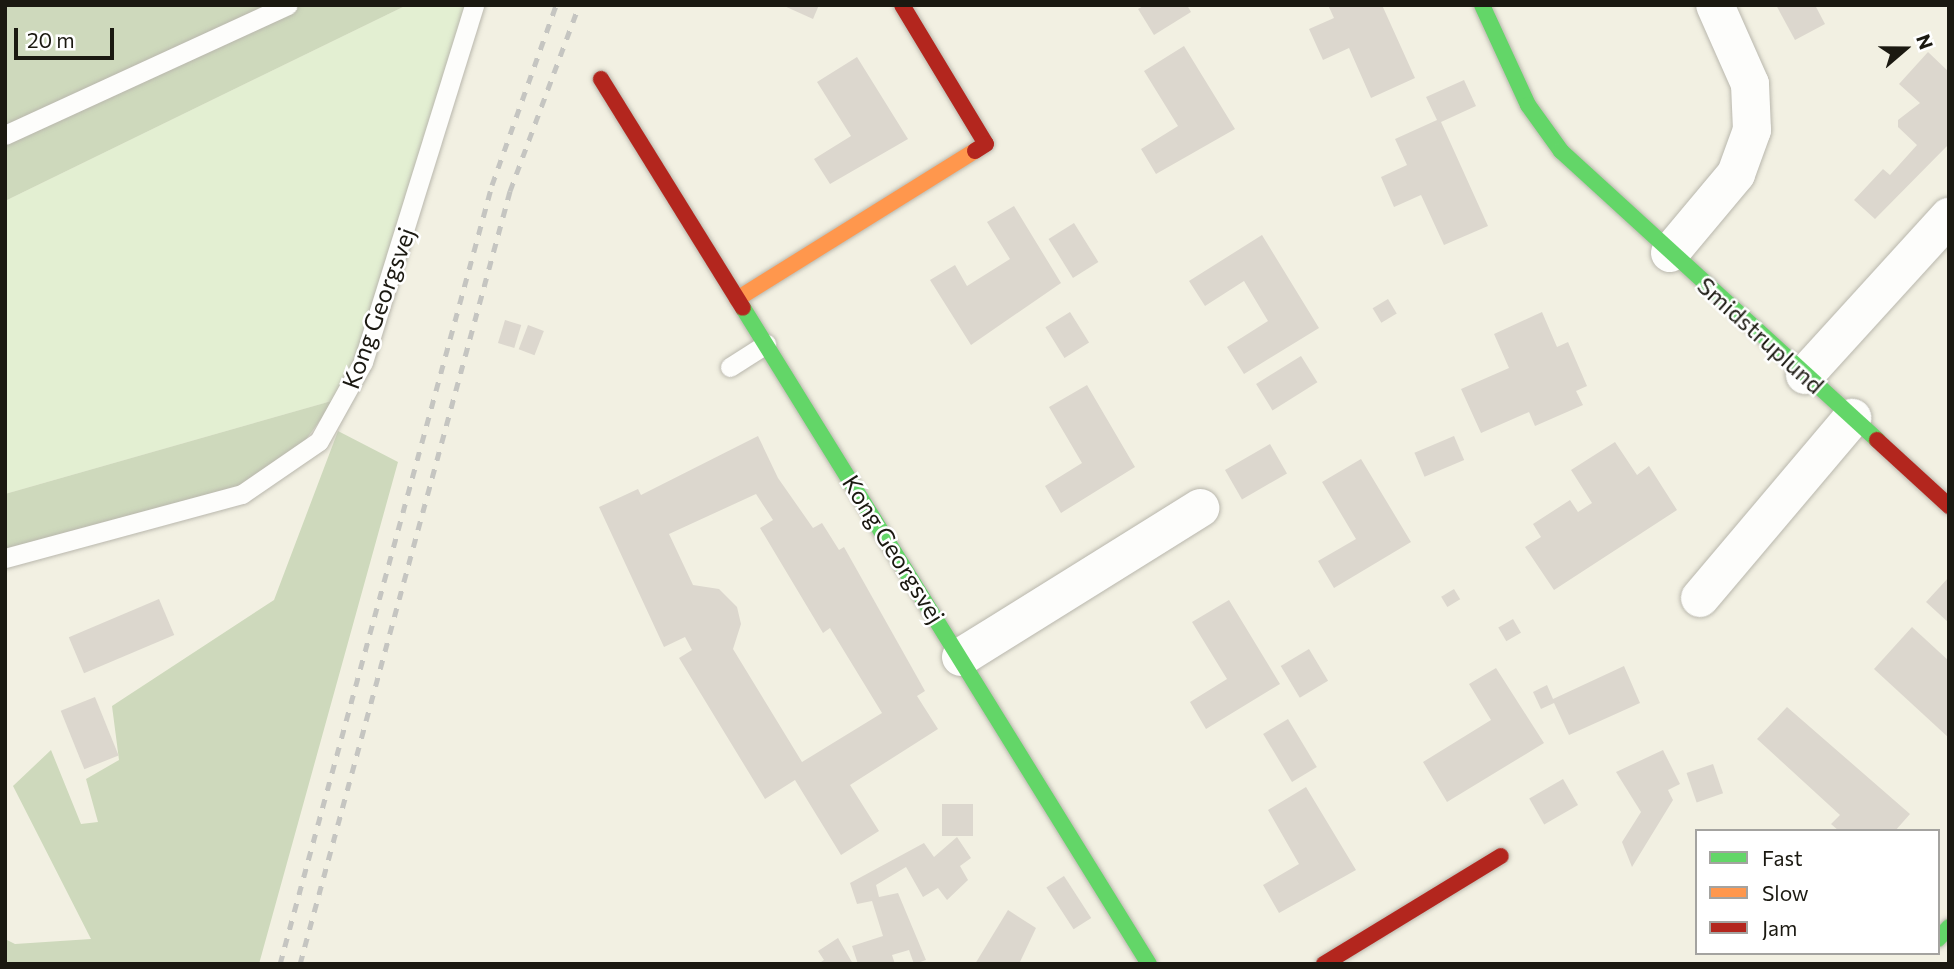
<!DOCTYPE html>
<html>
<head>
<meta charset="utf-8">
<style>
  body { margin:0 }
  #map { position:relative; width:1954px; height:969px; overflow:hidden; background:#f2f0e2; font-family:Commissioner,sans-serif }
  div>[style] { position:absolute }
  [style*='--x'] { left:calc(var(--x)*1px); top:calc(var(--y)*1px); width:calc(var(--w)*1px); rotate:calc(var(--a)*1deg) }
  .green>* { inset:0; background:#e3efd2 }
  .forest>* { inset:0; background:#ced9bc }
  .building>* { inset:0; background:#dcd7ce; transform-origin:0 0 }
  .roads { filter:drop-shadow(0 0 2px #b9b7ad) drop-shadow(0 0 2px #b9b7ad) }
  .lane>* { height:19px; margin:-9.5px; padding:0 9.5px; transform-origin:9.5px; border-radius:9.5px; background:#fdfdfb }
  .street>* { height:38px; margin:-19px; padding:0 19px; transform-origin:19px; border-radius:19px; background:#fdfdfb }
  .fast>* { height:16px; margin:-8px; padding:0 8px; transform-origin:8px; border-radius:8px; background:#63d668 }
  .slow>* { height:16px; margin:-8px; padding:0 8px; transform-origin:8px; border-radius:8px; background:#ff974d }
  .jam>* { height:16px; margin:-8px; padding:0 8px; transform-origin:8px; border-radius:8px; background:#b3261e }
  .rail>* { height:5px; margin-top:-2.5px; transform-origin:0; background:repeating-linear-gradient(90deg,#c5c5c1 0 9px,transparent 0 18px) }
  span { translate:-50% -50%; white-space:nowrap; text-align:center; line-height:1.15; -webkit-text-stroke:5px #fff; paint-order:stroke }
  .street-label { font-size:24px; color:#1b1911 }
  .frame { position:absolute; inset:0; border:7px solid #1b1911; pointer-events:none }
  .legend { position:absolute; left:1695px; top:829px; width:245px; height:126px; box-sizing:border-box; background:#fff; border:2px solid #a4a3a0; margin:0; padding:9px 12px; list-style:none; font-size:21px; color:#1b1911 }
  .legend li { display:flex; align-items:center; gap:14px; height:35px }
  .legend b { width:35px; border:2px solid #a4a3a0 }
  .north { position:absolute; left:1870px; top:14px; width:70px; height:70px; -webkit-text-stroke:5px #fff; paint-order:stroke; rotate:70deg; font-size:19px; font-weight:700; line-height:28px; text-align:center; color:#1b1911 }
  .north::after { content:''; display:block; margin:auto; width:24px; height:32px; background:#1b1911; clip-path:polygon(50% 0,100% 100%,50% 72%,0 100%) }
  .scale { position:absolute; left:14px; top:28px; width:100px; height:32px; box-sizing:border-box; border:4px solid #1b1911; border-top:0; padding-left:9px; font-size:21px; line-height:24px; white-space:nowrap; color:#1b1911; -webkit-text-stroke:5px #fff; paint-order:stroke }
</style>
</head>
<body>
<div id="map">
  <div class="green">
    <div style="clip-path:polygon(407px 5px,467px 5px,359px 351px,335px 400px,5px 494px,5px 201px)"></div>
  </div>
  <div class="forest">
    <div style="clip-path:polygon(5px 5px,407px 5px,5px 201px)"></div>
    <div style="clip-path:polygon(335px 400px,299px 449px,244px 486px,5px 552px,5px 494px)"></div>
    <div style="clip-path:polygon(338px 431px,398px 462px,259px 964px,5px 964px,5px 939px,15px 944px,91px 939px,13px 786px,51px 750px,81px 824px,98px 822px,86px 779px,119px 760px,112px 706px,274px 600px)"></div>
  </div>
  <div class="building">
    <div style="clip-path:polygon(782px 5px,819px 5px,813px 19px)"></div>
    <div style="clip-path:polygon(1145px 5px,1187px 5px,1191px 12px,1154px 35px,1138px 9px)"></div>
    <div style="clip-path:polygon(1328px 5px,1382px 5px,1415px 78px,1371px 98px,1349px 48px,1323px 60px,1309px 29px,1334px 18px)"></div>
    <div style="clip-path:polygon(1776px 5px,1815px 5px,1825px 24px,1795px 40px)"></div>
    <div style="clip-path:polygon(1184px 46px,1235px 129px,1156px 174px,1141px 149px,1178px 126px,1144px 71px)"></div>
    <div style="clip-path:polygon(1928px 52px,1949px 72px,1949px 144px,1875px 219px,1854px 200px,1883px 169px,1890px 175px,1917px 145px,1898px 127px,1898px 120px,1920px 103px,1899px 84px)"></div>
    <div style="clip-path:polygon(857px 57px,908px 139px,830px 184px,814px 159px,851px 136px,817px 82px)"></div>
    <div style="clip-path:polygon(1464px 80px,1476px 106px,1441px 122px,1488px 226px,1444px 245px,1421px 195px,1394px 207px,1381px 177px,1407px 165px,1395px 139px,1437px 120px,1426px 97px)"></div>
    <div style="clip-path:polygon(1014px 206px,1061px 283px,971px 345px,930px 280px,955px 265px,967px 286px,1010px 259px,987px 222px)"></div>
    <div style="left:1074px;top:223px;width:46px;height:30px;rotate:58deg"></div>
    <div style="clip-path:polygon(1262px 235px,1319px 328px,1244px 374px,1227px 347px,1268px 321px,1244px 281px,1205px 306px,1189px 281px)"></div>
    <div style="left:1388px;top:299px;width:17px;height:18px;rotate:59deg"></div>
    <div style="left:1070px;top:312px;width:36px;height:29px;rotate:58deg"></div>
    <div style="clip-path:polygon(1542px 312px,1557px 347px,1568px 342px,1587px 386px,1576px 391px,1583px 405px,1535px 426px,1529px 412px,1481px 433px,1461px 389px,1509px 368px,1494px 334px)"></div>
    <div style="left:505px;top:320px;width:17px;height:24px;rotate:17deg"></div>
    <div style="left:528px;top:325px;width:17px;height:26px;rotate:21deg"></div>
    <div style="left:1301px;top:356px;width:31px;height:53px;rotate:58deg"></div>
    <div style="clip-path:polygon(1087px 385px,1135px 467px,1061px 513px,1045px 486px,1082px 463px,1049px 407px)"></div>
    <div style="clip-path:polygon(evenodd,758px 436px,778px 478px,813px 528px,822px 523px,839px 550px,844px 547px,925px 691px,917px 696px,938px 729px,850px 785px,879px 831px,841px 855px,795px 780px,765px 799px,679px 658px,692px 650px,685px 637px,664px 647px,599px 507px,638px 489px,641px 495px,758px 436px,756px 494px,773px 520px,760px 528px,823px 633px,830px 628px,882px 713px,802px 762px,733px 649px,741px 624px,737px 607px,719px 589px,693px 585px,669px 534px,756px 494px)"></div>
    <div style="left:1454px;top:436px;width:26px;height:43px;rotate:67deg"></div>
    <div style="clip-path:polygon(1615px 442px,1637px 475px,1649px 466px,1677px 510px,1554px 590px,1525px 547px,1541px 537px,1533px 524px,1570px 500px,1578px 512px,1592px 503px,1571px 470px)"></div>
    <div style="left:1270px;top:444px;width:34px;height:52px;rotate:60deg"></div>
    <div style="clip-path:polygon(1361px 459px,1411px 542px,1334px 588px,1318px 561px,1356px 539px,1322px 482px)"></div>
    <div style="clip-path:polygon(1949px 577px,1949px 623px,1926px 602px)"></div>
    <div style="left:1454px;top:589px;width:12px;height:15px;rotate:59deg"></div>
    <div style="left:159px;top:599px;width:39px;height:98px;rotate:67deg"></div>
    <div style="clip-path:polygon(1229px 600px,1280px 684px,1206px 729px,1190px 702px,1227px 679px,1192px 622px)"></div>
    <div style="left:1513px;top:619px;width:16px;height:17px;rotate:60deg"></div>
    <div style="clip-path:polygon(1912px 627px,1949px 661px,1949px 738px,1874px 669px)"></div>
    <div style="left:1309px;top:649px;width:37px;height:33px;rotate:59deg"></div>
    <div style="clip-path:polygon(1624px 666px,1640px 703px,1569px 735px,1554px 703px,1541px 709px,1533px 692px,1547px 685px,1553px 699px)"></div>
    <div style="clip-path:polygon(1496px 668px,1544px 743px,1447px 802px,1423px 762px,1491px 720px,1469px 684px)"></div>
    <div style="left:95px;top:697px;width:63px;height:37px;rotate:68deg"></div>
    <div style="clip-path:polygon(1787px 707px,1910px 814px,1895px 831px,1839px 831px,1831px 824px,1840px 815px,1757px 739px)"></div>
    <div style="left:1288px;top:719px;width:56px;height:29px;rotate:59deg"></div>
    <div style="clip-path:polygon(1663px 750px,1680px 784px,1668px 790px,1673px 800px,1632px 867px,1622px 842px,1641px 812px,1616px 772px)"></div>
    <div style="left:1713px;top:764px;width:31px;height:28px;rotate:71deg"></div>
    <div style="left:1563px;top:779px;width:30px;height:39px;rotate:60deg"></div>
    <div style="clip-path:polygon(1306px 787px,1356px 870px,1279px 913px,1263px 885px,1299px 864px,1268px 810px)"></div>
    <div style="left:942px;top:804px;width:31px;height:32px"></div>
    <div style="clip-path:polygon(957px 837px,971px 858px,960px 866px,968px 880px,947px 900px,938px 888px,923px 897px,906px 867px,876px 885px,879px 897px,898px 893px,926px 960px,914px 964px,909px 950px,892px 955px,895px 964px,858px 964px,852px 946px,883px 936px,872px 901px,857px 904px,850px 883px,924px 843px,934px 857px)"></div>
    <div style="left:1064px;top:876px;width:50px;height:21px;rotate:57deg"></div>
    <div style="clip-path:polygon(1008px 910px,1036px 928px,1019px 964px,975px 964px)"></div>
    <div style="clip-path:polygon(838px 938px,853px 964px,818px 964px,824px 960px,818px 951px)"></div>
  </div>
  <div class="roads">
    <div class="lane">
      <div style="--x:5;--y:135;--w:311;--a:-24.7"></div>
      <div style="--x:730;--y:367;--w:43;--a:-32.6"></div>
      <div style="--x:5;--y:558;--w:245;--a:-15.1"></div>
      <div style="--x:242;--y:494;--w:93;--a:-34.5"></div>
      <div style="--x:319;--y:441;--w:90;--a:-60.9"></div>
      <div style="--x:363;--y:362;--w:374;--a:-72.7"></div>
    </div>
    <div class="street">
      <div style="--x:1670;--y:253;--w:103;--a:-50.1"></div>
      <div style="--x:1736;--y:174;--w:47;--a:-70"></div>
      <div style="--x:1752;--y:130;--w:46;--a:-92.5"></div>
      <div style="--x:1750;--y:84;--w:86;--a:-113.9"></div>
      <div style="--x:1805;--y:375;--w:214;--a:-47.7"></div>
      <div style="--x:1700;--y:598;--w:236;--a:-49.8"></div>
      <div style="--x:961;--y:657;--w:282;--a:-31.9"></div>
    </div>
    <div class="fast">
      <div style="--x:1482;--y:5;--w:110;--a:65.3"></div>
      <div style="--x:1528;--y:105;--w:57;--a:54.3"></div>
      <div style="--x:1561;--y:151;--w:428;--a:42.4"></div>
      <div style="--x:743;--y:308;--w:771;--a:58.25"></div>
      <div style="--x:1938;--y:939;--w:16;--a:-47"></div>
    </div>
    <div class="slow">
      <div style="--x:737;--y:299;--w:280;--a:-31.9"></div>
    </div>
    <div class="jam">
      <div style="--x:902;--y:5;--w:162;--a:58.9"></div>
      <div style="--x:986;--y:144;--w:13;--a:148"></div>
      <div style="--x:601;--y:79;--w:269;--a:58.2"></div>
      <div style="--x:1877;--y:440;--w:98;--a:42.5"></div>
      <div style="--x:1324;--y:964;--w:207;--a:-31.4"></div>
    </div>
  </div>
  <div class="rail">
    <div style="--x:280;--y:964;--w:807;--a:-74.78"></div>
    <div style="--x:492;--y:185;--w:191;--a:-70.4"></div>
    <div style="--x:300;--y:964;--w:801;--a:-74.8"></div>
    <div style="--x:510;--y:191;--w:198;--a:-69.6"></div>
  </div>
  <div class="street-label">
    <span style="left:378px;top:308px;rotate:-70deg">Kong Georgsvej</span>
    <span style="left:1761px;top:335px;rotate:42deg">Smidstruplund</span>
    <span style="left:894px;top:549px;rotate:58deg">Kong Georgsvej</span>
  </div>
  <div class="frame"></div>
  <ul class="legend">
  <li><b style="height:9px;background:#63d668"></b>Fast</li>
  <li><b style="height:9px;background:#ff974d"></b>Slow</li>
  <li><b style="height:9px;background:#b3261e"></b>Jam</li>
  </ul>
  <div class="north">N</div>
  <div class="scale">20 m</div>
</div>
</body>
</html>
